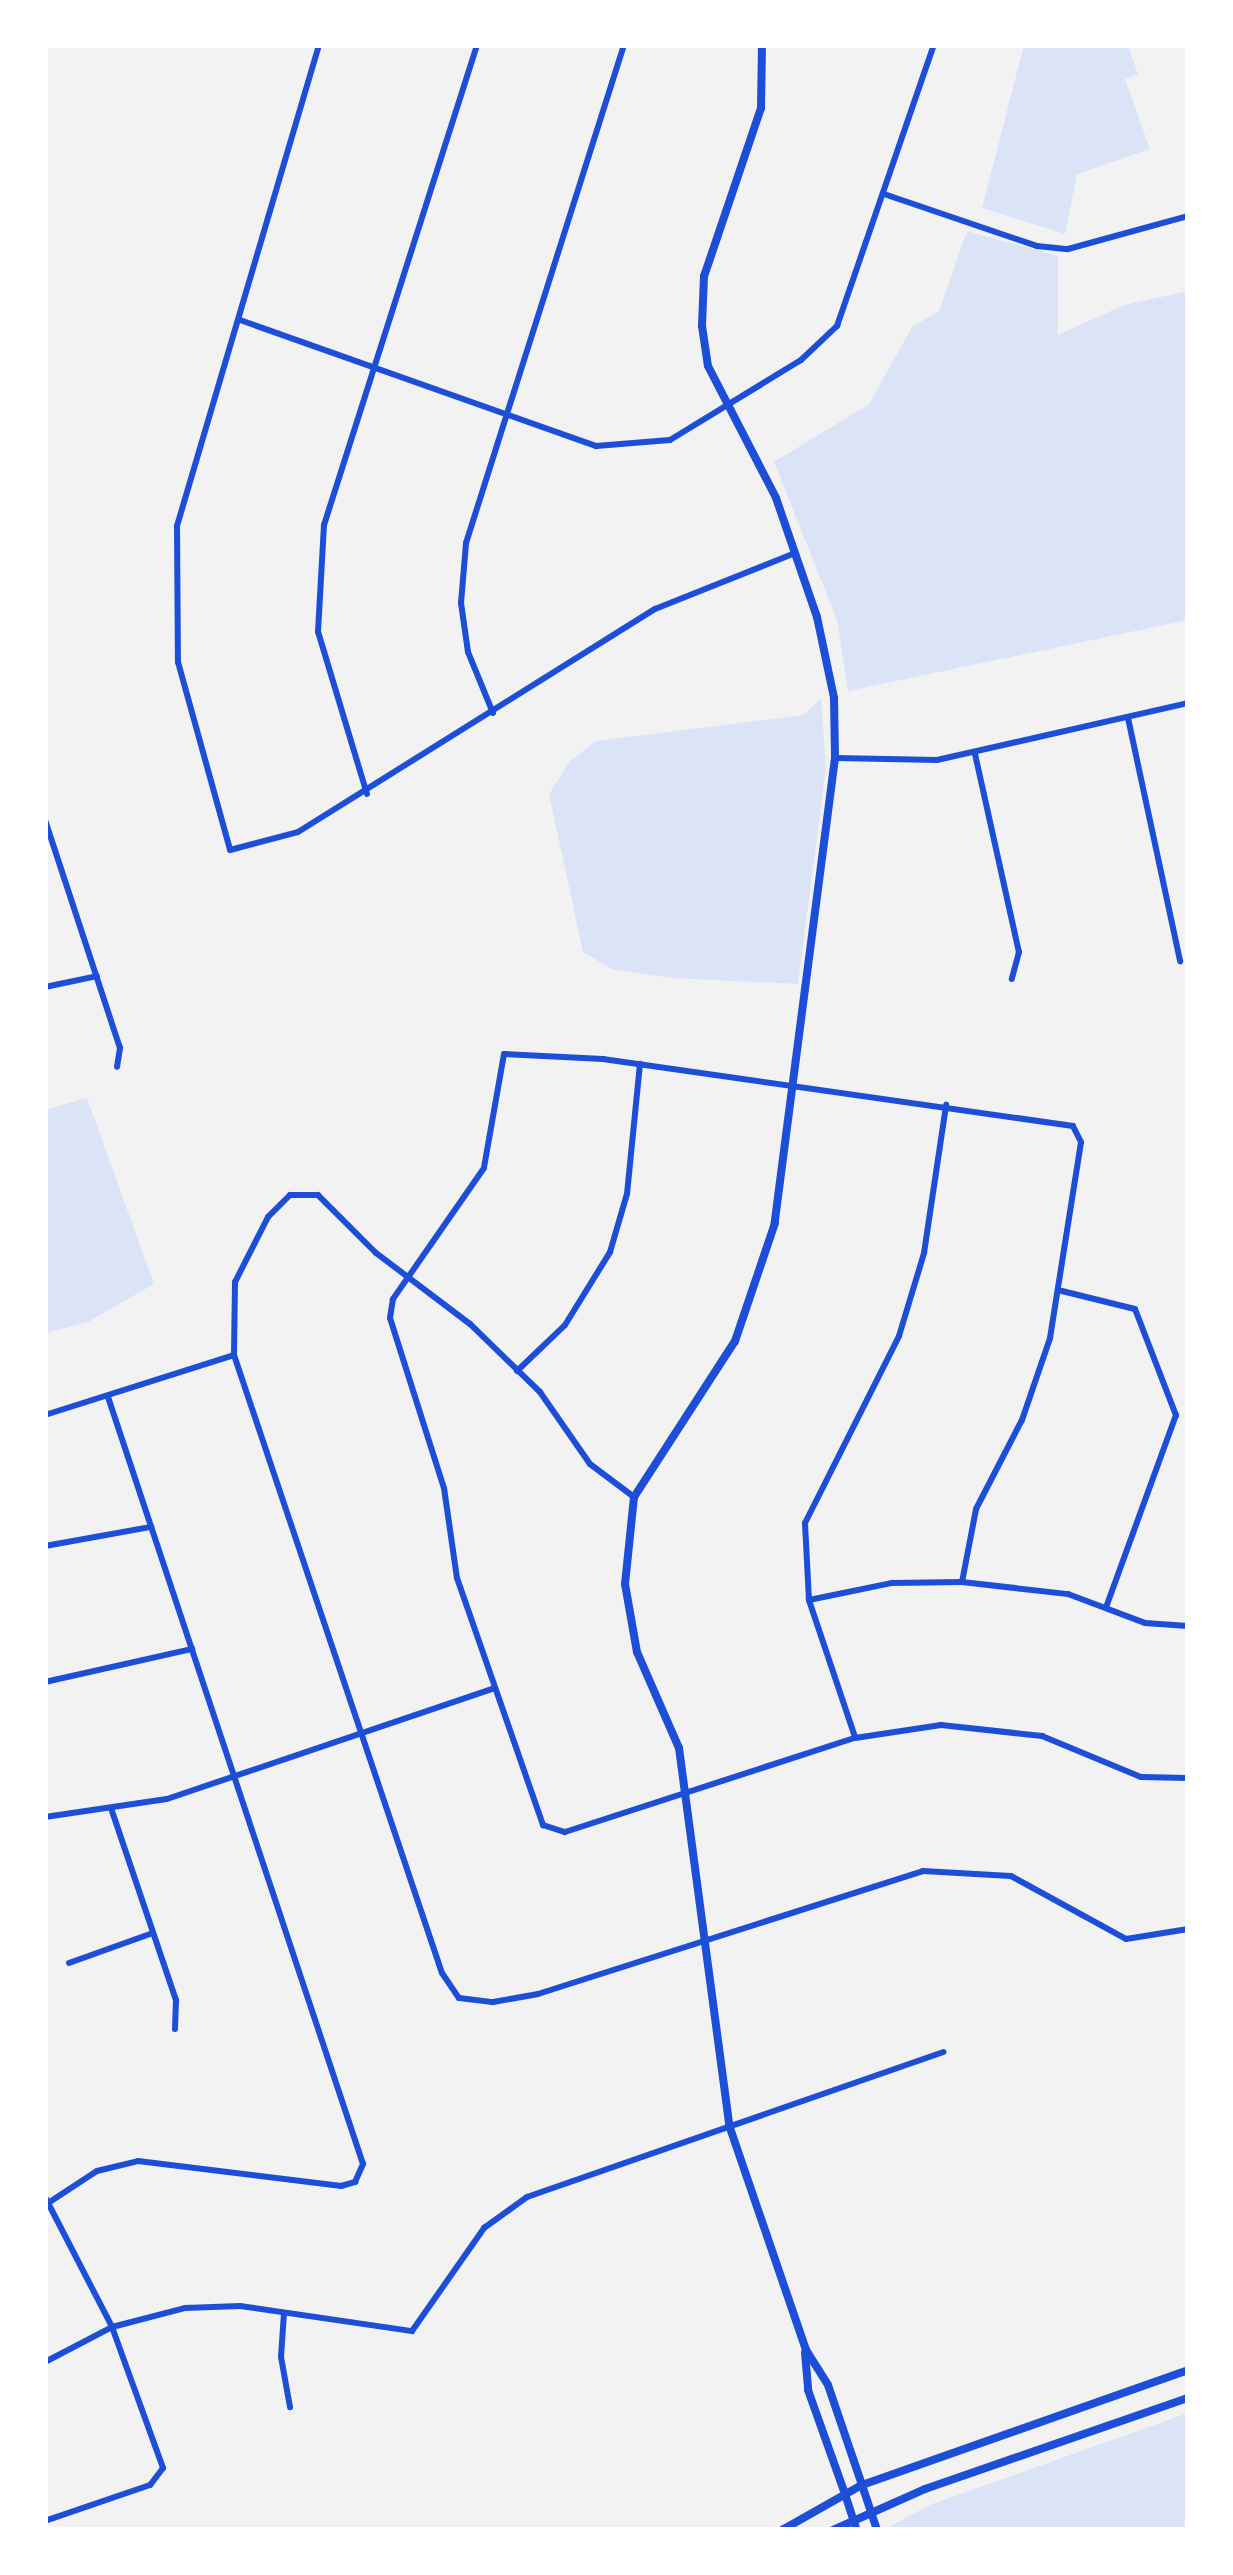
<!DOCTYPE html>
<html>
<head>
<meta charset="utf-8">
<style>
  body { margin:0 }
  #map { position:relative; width:1233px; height:2575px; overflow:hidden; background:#f2f2f2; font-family:"Varela Round",sans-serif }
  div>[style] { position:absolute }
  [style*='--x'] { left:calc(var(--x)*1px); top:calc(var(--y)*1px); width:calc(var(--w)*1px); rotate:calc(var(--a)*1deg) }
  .green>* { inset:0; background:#dbe4f7 }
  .minor>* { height:6px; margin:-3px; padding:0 3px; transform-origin:3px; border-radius:3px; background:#1d4ed8 }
  .tertiary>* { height:8px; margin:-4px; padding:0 4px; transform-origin:4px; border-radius:4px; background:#1d4ed8 }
  .secondary>* { height:8px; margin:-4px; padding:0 4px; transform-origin:4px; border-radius:4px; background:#1d4ed8 }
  span { translate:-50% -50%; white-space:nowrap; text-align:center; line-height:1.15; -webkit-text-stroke:12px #fff; paint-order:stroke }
  .frame { position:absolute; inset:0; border:48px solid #fff; pointer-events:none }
</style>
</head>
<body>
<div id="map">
  <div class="green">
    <div style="clip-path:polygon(1024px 45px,1128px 45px,1138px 74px,1125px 79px,1150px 149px,1077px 174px,1065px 234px,982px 208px)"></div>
    <div style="clip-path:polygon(967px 231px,1058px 256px,1058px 335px,1124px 305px,1188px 291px,1188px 620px,848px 691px,837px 620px,774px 462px,869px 404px,912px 327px,939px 311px)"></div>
    <div style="clip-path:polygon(821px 698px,826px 767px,798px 984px,671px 978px,612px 969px,583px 952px,549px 794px,570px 761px,596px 741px,804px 715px)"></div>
    <div style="clip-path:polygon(87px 1098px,154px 1284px,88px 1322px,45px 1333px,45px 1110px)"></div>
    <div style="clip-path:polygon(1188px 2413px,1188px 2530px,883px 2530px,932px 2504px)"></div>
  </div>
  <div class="minor">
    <div style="--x:319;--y:45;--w:502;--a:106.45"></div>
    <div style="--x:177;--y:526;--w:136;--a:89.6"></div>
    <div style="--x:178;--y:662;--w:195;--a:74.5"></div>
    <div style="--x:230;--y:850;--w:70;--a:-14.8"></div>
    <div style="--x:298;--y:832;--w:421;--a:-32"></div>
    <div style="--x:655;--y:609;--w:151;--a:-21.8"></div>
    <div style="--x:884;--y:194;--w:162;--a:18.8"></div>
    <div style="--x:1037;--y:246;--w:31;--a:6"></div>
    <div style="--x:1068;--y:249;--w:124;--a:-15.4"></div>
    <div style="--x:240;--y:320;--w:378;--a:19.5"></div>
    <div style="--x:596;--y:446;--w:74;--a:-4.6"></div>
    <div style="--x:670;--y:440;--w:153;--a:-31.4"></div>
    <div style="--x:801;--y:360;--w:50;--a:-43.4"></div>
    <div style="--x:837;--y:326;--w:297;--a:-71"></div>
    <div style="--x:493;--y:713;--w:66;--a:-112.3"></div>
    <div style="--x:468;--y:652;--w:49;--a:-98.1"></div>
    <div style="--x:461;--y:603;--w:60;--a:-85.2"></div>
    <div style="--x:466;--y:543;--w:522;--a:-72.4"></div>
    <div style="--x:1128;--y:718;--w:249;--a:77.9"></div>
    <div style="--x:975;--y:754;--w:203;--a:77.5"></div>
    <div style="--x:1019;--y:952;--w:28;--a:105"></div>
    <div style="--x:835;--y:758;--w:102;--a:1.1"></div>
    <div style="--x:937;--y:760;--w:257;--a:-12.8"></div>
    <div style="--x:367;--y:794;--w:169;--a:-106.8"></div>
    <div style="--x:318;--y:632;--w:107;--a:-86.8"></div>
    <div style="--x:324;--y:525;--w:504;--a:-72.32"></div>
    <div style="--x:45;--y:820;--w:240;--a:71.8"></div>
    <div style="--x:120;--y:1048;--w:19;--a:99"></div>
    <div style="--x:45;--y:987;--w:53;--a:-11.9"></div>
    <div style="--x:1062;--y:1291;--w:75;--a:13.9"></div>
    <div style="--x:1135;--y:1309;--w:114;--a:68.9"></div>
    <div style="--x:1176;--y:1415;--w:204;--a:110"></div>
    <div style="--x:517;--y:1371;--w:66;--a:-43.8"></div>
    <div style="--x:565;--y:1325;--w:86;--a:-58.3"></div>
    <div style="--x:610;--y:1252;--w:60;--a:-73.7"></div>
    <div style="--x:627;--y:1194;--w:131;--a:-84.3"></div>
    <div style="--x:45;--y:1415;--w:198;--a:-17.6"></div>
    <div style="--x:634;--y:1497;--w:55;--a:-143.1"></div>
    <div style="--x:590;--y:1464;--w:88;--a:-124.8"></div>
    <div style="--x:540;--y:1392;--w:98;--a:-135.8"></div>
    <div style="--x:470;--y:1324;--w:118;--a:-142.9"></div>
    <div style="--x:376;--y:1253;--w:82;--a:-135"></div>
    <div style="--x:318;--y:1195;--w:28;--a:180"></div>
    <div style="--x:290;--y:1195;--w:31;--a:135"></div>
    <div style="--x:268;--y:1217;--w:73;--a:116.9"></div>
    <div style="--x:235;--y:1282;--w:73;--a:90.8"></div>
    <div style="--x:234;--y:1355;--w:652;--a:71.4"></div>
    <div style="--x:442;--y:1973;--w:30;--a:56"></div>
    <div style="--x:459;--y:1998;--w:34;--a:7"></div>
    <div style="--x:493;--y:2002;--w:46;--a:-10.1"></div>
    <div style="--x:538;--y:1994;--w:404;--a:-17.7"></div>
    <div style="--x:923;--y:1871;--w:88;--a:3.3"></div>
    <div style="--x:1011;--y:1876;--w:131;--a:28.7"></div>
    <div style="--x:1126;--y:1939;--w:63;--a:-9.2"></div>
    <div style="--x:45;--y:1546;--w:108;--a:-10.2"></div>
    <div style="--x:962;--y:1582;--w:74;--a:-79.1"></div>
    <div style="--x:976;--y:1509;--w:100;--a:-62.7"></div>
    <div style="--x:1022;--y:1420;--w:87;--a:-71.1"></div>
    <div style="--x:1050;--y:1338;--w:198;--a:-81"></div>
    <div style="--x:1081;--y:1142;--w:18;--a:-117"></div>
    <div style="--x:1073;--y:1126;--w:475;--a:-171.9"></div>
    <div style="--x:603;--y:1059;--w:99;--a:-177.1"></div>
    <div style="--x:504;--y:1054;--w:116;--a:100"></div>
    <div style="--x:484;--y:1168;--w:160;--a:124.8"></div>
    <div style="--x:393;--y:1299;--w:19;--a:99"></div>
    <div style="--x:390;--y:1318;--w:178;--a:72.4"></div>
    <div style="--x:444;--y:1488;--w:91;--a:81.8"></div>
    <div style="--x:457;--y:1578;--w:262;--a:70.8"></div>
    <div style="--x:543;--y:1825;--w:23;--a:18"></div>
    <div style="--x:565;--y:1832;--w:305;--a:-18"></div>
    <div style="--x:855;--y:1738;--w:87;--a:-8.6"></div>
    <div style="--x:941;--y:1725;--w:102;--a:6.2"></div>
    <div style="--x:1042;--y:1736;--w:107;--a:22.5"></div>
    <div style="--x:1141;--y:1777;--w:47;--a:1.2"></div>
    <div style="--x:809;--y:1600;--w:85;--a:-11.6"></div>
    <div style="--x:892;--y:1583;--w:70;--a:-0.8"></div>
    <div style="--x:962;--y:1582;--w:107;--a:6.5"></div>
    <div style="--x:1068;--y:1594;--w:82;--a:20.6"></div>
    <div style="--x:1145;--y:1623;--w:43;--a:4"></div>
    <div style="--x:45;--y:1682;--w:151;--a:-12.7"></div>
    <div style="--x:855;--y:1737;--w:145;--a:-108.6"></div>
    <div style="--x:809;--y:1600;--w:77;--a:-93"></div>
    <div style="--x:805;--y:1523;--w:209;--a:-63.3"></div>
    <div style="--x:899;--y:1336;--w:87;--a:-73.2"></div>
    <div style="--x:924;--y:1253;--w:150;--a:-81.5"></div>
    <div style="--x:112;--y:1811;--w:200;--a:71.3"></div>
    <div style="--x:176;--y:2000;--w:29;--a:92"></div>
    <div style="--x:45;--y:1817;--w:123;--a:-8.4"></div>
    <div style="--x:167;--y:1799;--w:345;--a:-18.7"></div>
    <div style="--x:69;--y:1963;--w:89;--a:-19.7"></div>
    <div style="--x:45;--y:2197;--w:146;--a:62.7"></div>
    <div style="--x:112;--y:2327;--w:150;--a:70.1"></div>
    <div style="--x:163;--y:2468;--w:21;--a:127"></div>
    <div style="--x:150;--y:2485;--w:111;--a:161.1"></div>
    <div style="--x:45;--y:2205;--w:62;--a:-33.2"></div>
    <div style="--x:97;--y:2171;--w:42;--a:-13.7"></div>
    <div style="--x:138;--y:2161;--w:205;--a:7"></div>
    <div style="--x:341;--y:2186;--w:15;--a:-16"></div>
    <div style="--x:355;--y:2182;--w:20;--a:-66"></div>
    <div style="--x:363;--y:2164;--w:808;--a:-108.39"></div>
    <div style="--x:284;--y:2313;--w:44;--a:93.9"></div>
    <div style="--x:281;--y:2357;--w:51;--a:79.8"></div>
    <div style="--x:45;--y:2362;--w:76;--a:-27.6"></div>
    <div style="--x:112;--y:2327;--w:75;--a:-14.6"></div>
    <div style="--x:185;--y:2308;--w:55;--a:-2.1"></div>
    <div style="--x:240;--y:2306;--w:174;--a:8.3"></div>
    <div style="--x:412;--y:2331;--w:126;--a:-55"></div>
    <div style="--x:484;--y:2228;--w:53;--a:-35.8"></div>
    <div style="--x:527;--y:2197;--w:441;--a:-19.2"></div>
  </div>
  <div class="tertiary">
    <div style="--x:762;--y:45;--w:63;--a:90.9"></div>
    <div style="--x:761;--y:108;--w:177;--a:108.7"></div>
    <div style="--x:704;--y:276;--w:50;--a:92.3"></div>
    <div style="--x:702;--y:326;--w:40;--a:81.5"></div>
    <div style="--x:708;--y:366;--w:148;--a:62.7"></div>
    <div style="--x:776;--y:498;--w:126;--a:71"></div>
    <div style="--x:817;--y:617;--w:83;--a:78.1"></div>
    <div style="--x:834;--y:698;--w:60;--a:89"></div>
    <div style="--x:835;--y:758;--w:469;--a:97.4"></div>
    <div style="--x:775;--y:1223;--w:125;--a:108.7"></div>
    <div style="--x:735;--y:1341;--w:186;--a:122.9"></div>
    <div style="--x:634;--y:1497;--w:87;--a:95.9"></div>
    <div style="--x:625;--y:1584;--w:69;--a:80"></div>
    <div style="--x:637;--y:1652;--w:105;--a:66.4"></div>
    <div style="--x:679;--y:1748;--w:380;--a:82.4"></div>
    <div style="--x:729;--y:2125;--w:238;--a:71.1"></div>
    <div style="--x:806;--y:2350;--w:41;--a:57.8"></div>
    <div style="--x:828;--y:2385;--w:106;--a:71.2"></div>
    <div style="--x:805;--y:2353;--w:37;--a:85"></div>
    <div style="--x:808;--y:2390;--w:110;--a:70.4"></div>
  </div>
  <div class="secondary">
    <div style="--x:862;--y:2485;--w:47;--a:71.6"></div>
    <div style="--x:845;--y:2494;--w:38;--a:72"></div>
    <div style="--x:782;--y:2530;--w:92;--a:-29.4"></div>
    <div style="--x:862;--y:2485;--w:346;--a:-19.4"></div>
    <div style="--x:833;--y:2530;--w:101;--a:-24"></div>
    <div style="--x:925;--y:2489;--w:278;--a:-19.1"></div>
  </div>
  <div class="frame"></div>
</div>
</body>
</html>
